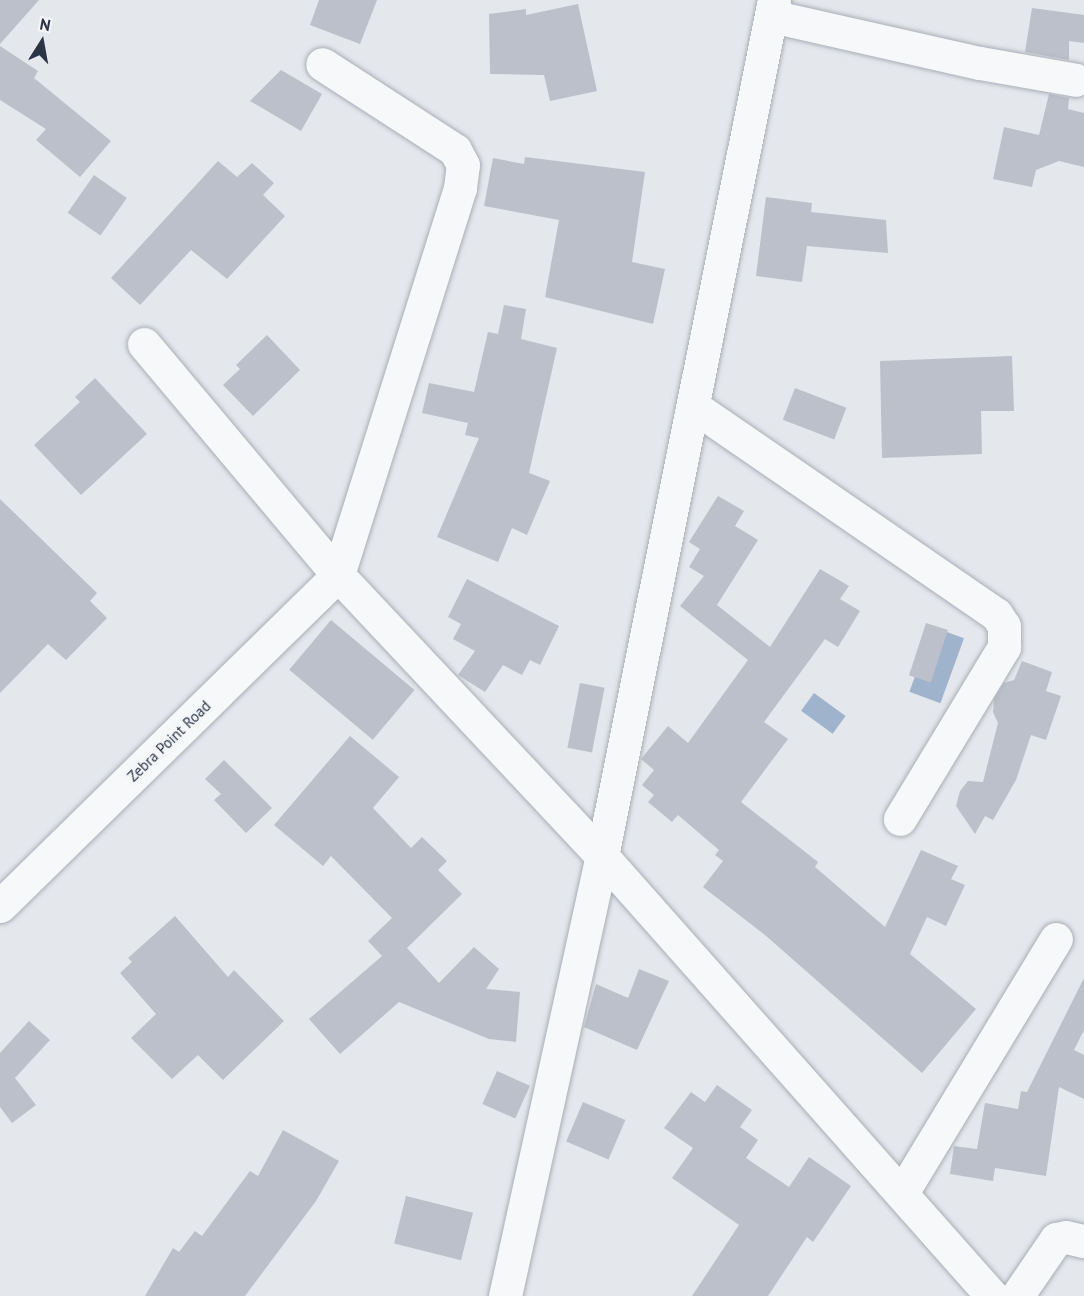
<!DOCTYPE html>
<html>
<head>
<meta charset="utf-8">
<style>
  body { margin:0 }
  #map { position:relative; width:1084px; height:1296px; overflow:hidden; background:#e4e7ec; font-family:"PT Sans",sans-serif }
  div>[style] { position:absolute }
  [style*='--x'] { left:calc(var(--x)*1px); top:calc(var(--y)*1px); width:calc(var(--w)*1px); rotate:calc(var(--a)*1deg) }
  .water>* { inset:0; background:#9fb4cc; transform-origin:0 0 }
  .building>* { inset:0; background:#bbc0ca; transform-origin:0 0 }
  .roads { filter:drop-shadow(0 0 2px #a9aeb7) drop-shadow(0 0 2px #a9aeb7) }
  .minor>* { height:33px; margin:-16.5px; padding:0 16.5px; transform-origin:16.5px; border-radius:16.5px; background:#f7f8fa }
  span { translate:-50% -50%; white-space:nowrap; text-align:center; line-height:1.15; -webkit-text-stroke:6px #f4f6f9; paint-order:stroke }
  .street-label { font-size:15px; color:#2b3445 }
  .north { position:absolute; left:12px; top:12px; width:60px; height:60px; -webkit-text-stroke:4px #f4f6f9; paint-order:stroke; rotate:11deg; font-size:16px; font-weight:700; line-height:24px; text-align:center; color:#2b3445 }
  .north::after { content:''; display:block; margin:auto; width:21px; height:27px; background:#2b3445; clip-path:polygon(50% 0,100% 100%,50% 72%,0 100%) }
</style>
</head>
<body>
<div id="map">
  <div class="water">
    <div style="left:933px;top:627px;width:33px;height:69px;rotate:20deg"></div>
    <div style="left:814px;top:693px;width:39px;height:22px;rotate:36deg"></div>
  </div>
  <div class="building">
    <div style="clip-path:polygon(0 0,39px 0,0 44px)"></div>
    <div style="clip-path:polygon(319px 0,377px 0,360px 44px,310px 25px)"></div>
    <div style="clip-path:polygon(578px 4px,597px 91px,550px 101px,544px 75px,490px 74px,489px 14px,526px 9px,526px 15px)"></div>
    <div style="clip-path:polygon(1032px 8px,1084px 15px,1084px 43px,1069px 41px,1069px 60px,1025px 52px)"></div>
    <div style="clip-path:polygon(0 46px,38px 71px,34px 78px,111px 141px,80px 177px,36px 140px,46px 129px,0 100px)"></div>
    <div style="clip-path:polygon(281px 70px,322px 94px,301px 131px,250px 101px)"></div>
    <div style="clip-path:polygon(1049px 94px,1069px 98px,1068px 109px,1084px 113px,1084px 167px,1059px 161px,1036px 170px,1032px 187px,993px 179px,1004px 127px,1039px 135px)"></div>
    <div style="clip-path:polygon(525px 157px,645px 172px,632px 262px,665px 269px,653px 324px,545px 297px,559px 220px,484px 206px,493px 158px,524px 164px)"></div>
    <div style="clip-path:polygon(218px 161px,237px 177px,252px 163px,274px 183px,263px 195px,285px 216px,227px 279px,191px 250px,140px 305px,111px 278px)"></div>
    <div style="left:94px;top:175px;width:40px;height:46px;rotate:35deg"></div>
    <div style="clip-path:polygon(766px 197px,812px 203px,811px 212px,886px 220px,888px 253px,807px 246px,802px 282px,756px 276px)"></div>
    <div style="clip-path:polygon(504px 305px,526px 309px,521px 339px,557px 348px,529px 473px,550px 481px,527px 535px,512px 528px,498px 562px,437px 537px,479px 438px,465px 435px,468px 423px,422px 413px,429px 383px,474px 392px,488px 332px,498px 334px)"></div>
    <div style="clip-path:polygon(267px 335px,300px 370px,253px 416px,223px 385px,240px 369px,236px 365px)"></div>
    <div style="clip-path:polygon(1012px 356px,1014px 411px,981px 411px,982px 454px,882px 458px,880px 361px)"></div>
    <div style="clip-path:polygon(95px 378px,147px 434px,81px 495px,34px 445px,80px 402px,75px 397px)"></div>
    <div style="left:795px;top:388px;width:55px;height:34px;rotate:21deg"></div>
    <div style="clip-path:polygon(718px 496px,744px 511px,735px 526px,758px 540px,717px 605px,770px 647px,820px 569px,849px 586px,840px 599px,860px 611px,838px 647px,825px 639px,764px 722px,788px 739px,741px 802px,818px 862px,815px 867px,885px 927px,921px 850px,958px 866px,951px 879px,965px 885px,946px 926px,927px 917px,910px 954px,976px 1009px,922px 1073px,765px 935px,703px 887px,723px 861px,715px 855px,719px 850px,678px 815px,672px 822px,648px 802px,654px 795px,642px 785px,654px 770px,641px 759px,668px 726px,688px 743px,748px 660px,680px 606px,704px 576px,689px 567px,700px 549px,689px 542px)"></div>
    <div style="clip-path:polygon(0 499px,97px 593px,90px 601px,107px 618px,66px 660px,48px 644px,0 693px)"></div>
    <div style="clip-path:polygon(467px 579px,559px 626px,540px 665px,530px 660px,522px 675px,503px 665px,485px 692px,458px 675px,475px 651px,453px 639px,461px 624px,448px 617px)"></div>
    <div style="left:331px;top:620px;width:109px;height:65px;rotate:40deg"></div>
    <div style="left:926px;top:623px;width:23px;height:55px;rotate:18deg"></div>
    <div style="clip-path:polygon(1022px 661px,1052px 672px,1046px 691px,1061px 696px,1046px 740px,1031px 735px,1016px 780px,993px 820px,985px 816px,975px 834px,956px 806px,960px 791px,968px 781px,983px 782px,998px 723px,993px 712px,994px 699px,1004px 683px,1014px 680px)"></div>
    <div style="left:580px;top:683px;width:25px;height:66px;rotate:11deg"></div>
    <div style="clip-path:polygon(350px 736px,399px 777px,373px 808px,411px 848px,422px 837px,447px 861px,438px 870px,462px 894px,407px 948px,439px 983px,474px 947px,499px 969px,486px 989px,520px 992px,516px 1042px,489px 1039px,399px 1002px,340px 1054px,309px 1019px,382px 956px,368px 941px,392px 918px,331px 856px,323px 866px,274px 825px)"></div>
    <div style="clip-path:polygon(224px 760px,272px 808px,246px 833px,214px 800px,221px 794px,205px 779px)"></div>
    <div style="clip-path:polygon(175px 916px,228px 977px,234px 970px,284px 1021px,223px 1080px,198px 1055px,172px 1079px,131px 1038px,156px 1014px,120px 973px,132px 962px,128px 958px)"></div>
    <div style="clip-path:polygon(639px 969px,669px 981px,637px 1050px,584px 1027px,596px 984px,628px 998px)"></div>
    <div style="clip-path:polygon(1084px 978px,1084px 1030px,1074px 1050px,1084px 1055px,1084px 1099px,1059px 1087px,1046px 1176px,995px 1168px,993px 1181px,950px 1174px,954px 1146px,977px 1149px,985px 1103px,1018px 1109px,1021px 1091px,1027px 1092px)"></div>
    <div style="clip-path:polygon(29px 1021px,50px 1040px,15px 1078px,36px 1105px,12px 1123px,0 1107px,0 1053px)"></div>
    <div style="left:497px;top:1071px;width:36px;height:36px;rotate:24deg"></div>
    <div style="clip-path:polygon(717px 1085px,752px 1110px,740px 1127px,758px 1140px,746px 1158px,789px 1187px,809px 1157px,851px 1186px,813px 1242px,807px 1237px,768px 1296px,692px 1296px,739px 1225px,672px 1178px,693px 1148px,664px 1128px,691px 1092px,705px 1102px)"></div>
    <div style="left:583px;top:1102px;width:46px;height:43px;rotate:23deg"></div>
    <div style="clip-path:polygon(283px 1130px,339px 1161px,316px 1201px,245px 1296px,145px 1296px,173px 1248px,179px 1252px,195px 1231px,202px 1236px,250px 1171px,258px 1176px)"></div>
    <div style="left:406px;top:1196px;width:69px;height:49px;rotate:14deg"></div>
  </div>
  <div class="roads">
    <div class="minor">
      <div style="--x:771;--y:16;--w:214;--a:12.7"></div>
      <div style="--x:980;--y:63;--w:97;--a:10"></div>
      <div style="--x:144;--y:344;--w:302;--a:50"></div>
      <div style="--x:338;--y:575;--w:386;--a:46.8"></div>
      <div style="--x:602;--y:856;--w:588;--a:48.45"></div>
      <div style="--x:693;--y:406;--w:368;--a:34.5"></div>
      <div style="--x:996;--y:614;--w:14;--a:56"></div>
      <div style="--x:1004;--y:626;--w:21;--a:90"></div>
      <div style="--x:1004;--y:647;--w:201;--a:121.2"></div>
      <div style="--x:0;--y:906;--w:473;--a:-44.4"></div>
      <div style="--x:338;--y:575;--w:406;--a:-72.5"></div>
      <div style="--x:460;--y:188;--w:23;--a:-83"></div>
      <div style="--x:463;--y:165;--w:17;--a:-118"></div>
      <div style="--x:455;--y:150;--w:158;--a:-147.1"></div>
      <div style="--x:902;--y:1193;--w:297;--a:-58.8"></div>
      <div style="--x:505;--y:1296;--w:451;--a:-77.6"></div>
      <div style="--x:602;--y:856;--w:873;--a:-78.64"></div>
      <div style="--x:1017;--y:1296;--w:69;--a:-55.6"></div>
      <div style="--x:1056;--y:1239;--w:10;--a:-11"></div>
      <div style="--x:1066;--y:1237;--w:18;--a:13"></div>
    </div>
  </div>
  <div class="street-label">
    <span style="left:169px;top:741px;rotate:-44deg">Zebra Point Road</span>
  </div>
  <div class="north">N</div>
</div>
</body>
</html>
